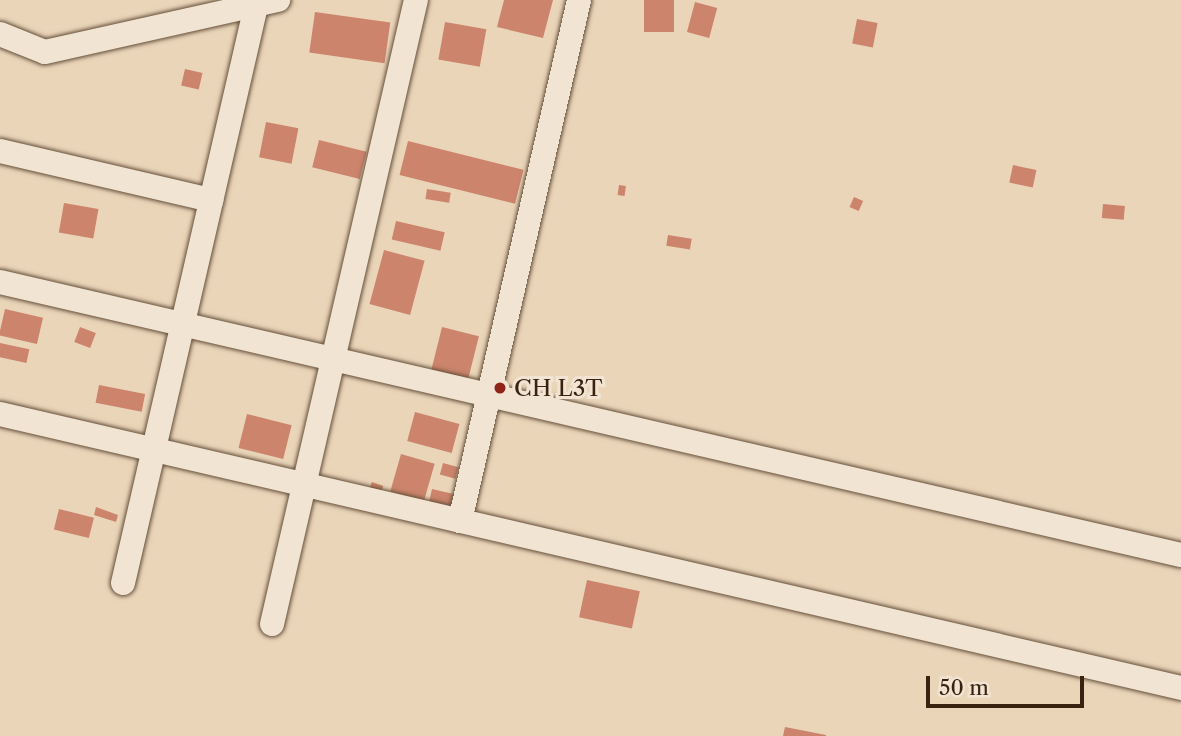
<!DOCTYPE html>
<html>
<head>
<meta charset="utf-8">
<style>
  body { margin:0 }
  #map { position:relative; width:1181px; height:736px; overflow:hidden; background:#ead5b9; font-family:"Libre Caslon Text",serif }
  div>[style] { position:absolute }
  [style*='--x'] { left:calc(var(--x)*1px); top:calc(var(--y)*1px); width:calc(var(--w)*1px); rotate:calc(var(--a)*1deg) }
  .building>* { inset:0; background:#cc846c; transform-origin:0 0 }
  .roads { filter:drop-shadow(0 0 2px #654f3a) drop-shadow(0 0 2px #654f3a) }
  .minor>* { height:24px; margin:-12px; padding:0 12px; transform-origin:12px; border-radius:12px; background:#f1e4d2 }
  .dots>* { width:19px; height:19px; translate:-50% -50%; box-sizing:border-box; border:4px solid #f1e4d2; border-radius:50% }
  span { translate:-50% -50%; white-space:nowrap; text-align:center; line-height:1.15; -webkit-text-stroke:6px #f1e4d2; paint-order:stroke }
  .poi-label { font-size:23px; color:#39220f }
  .left { translate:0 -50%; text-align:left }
  .scale { position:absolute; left:926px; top:676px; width:158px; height:32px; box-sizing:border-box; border:4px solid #39220f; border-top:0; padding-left:9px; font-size:21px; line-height:24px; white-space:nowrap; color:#39220f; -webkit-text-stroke:5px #f1e4d2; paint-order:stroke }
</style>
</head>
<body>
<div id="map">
  <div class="building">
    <div style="clip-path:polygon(504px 0,553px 0,543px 38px,497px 27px)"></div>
    <div style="left:644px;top:0;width:30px;height:32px"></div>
    <div style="left:695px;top:2px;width:23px;height:31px;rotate:15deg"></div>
    <div style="left:315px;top:12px;width:76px;height:41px;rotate:8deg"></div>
    <div style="left:857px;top:19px;width:21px;height:25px;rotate:11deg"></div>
    <div style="left:445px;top:22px;width:42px;height:38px;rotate:10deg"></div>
    <div style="left:185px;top:69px;width:18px;height:17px;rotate:13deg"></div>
    <div style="left:266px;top:122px;width:33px;height:36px;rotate:11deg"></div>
    <div style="left:319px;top:140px;width:49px;height:28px;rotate:14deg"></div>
    <div style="left:408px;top:141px;width:119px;height:35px;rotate:14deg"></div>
    <div style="left:1013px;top:165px;width:24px;height:18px;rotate:12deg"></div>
    <div style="left:619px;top:185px;width:7px;height:10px;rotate:8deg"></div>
    <div style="left:427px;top:189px;width:24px;height:10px;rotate:9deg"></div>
    <div style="left:854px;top:197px;width:10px;height:11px;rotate:24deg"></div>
    <div style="left:64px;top:203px;width:35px;height:30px;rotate:10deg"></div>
    <div style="left:1103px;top:204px;width:22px;height:14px;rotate:5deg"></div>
    <div style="left:396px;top:221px;width:50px;height:19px;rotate:13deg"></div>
    <div style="left:668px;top:235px;width:24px;height:11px;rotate:9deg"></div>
    <div style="left:384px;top:250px;width:42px;height:56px;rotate:15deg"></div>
    <div style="left:5px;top:309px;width:39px;height:27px;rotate:13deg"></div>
    <div style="left:80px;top:327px;width:17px;height:16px;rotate:21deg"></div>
    <div style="left:442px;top:327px;width:38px;height:51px;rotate:14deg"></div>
    <div style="left:0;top:343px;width:30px;height:14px;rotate:12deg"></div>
    <div style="left:99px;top:385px;width:47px;height:18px;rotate:11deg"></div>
    <div style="left:415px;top:412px;width:46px;height:30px;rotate:15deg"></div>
    <div style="left:247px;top:414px;width:46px;height:35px;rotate:14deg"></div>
    <div style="left:401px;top:454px;width:35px;height:39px;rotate:16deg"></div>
    <div style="left:443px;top:463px;width:16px;height:12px;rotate:15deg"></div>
    <div style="left:372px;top:482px;width:12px;height:12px;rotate:20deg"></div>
    <div style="left:432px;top:489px;width:22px;height:23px;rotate:13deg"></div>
    <div style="clip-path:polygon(96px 507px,118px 515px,116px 522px,94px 515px)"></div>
    <div style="left:59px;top:509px;width:36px;height:21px;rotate:14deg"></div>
    <div style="left:587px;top:580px;width:54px;height:38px;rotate:12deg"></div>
    <div style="clip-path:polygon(785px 727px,826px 735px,826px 736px,783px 736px)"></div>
  </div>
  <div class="roads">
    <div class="minor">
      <div style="--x:0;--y:34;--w:48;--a:21.8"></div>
      <div style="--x:45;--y:52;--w:239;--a:-12.6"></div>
      <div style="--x:0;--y:151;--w:217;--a:13.1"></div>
      <div style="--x:0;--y:282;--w:1212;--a:13.02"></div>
      <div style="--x:0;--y:414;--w:1212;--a:13.06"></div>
      <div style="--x:460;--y:521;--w:534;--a:-77.13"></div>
      <div style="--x:123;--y:583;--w:592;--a:-77.02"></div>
      <div style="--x:272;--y:624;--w:640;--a:-77.01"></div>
    </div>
  </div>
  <div class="dots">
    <div style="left:500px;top:388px;background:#8f2418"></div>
  </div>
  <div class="poi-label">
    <span class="left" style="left:514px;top:388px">CH L3T</span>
  </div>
  <div class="scale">50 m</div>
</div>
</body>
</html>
